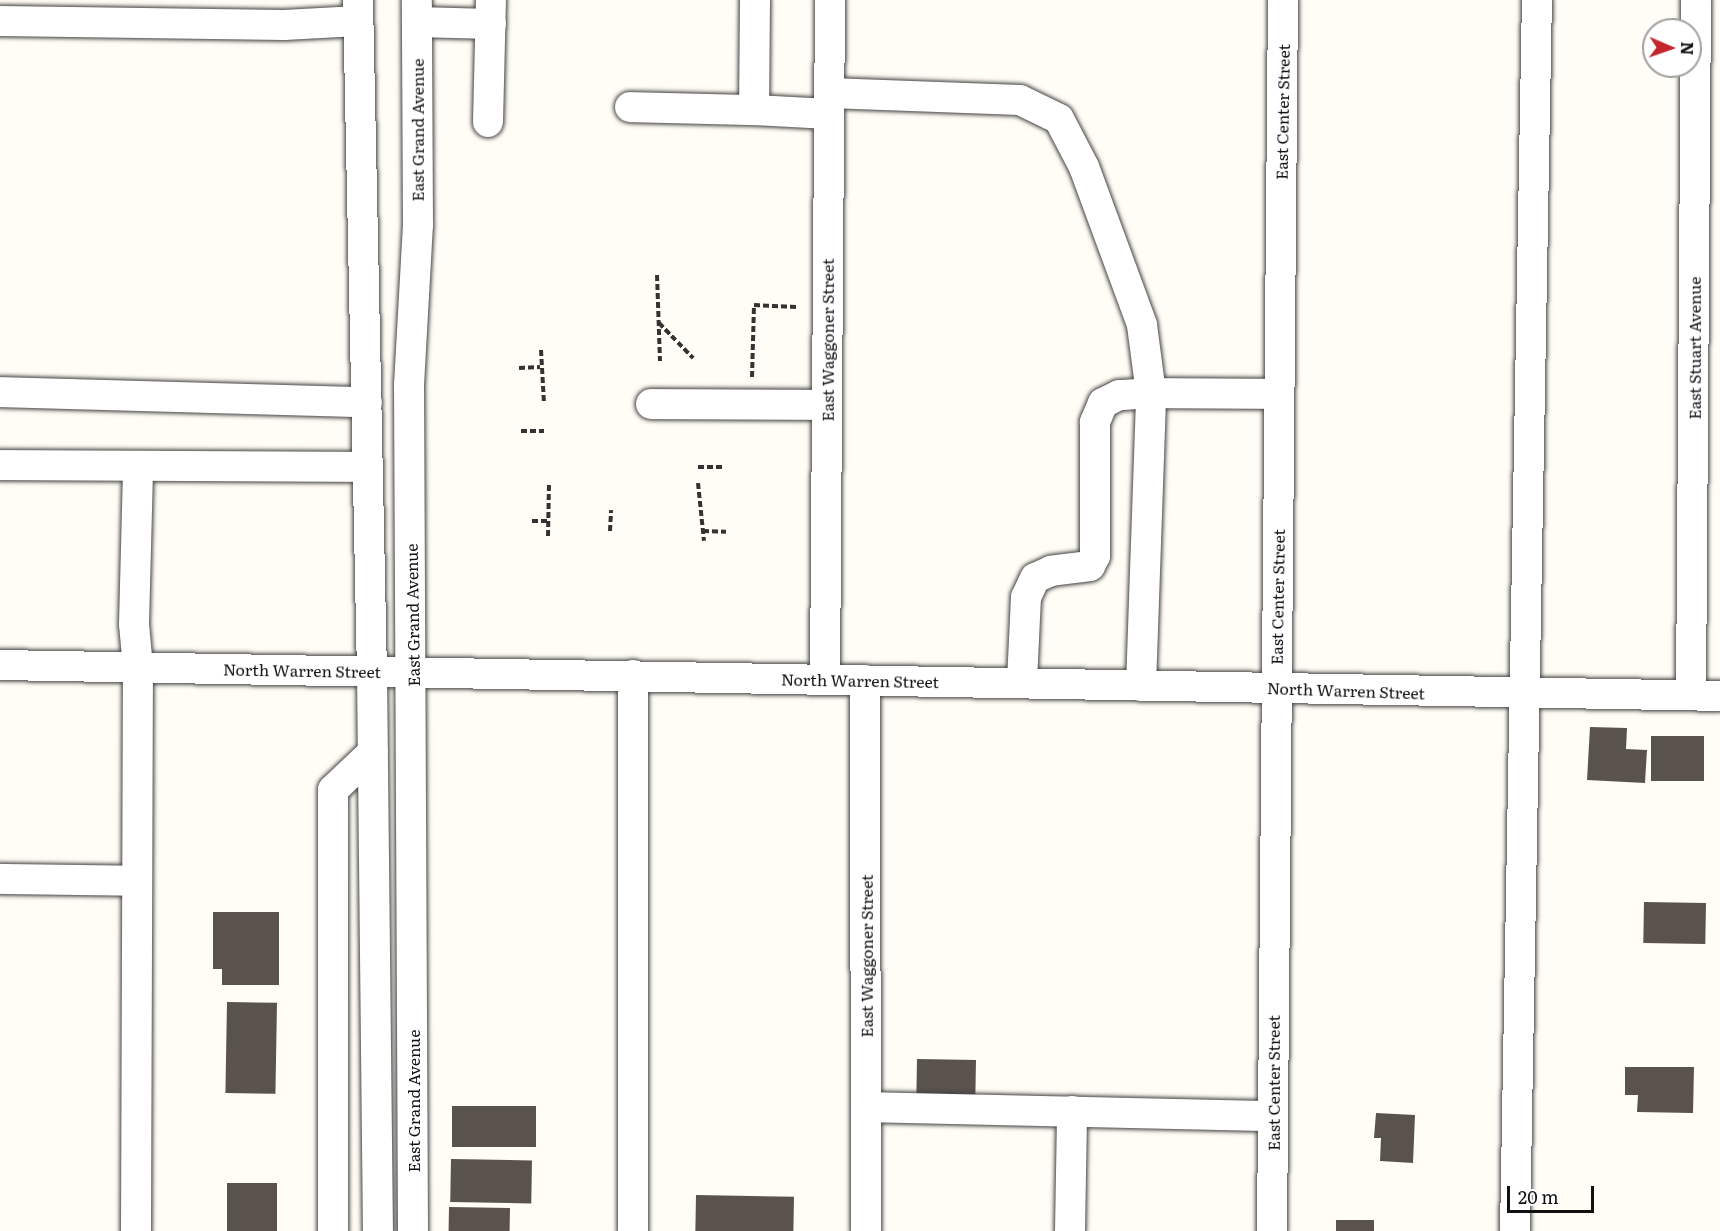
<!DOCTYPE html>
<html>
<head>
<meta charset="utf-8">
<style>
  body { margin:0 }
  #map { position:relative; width:1720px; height:1231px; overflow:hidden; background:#fffdf5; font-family:Literata,serif }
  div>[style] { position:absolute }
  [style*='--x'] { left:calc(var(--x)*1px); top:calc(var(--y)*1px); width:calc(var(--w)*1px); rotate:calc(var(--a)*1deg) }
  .building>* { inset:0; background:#5a524d; transform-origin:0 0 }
  .path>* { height:4px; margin-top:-2px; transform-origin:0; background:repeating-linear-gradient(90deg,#333 0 6px,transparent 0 9px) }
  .roads { filter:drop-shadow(0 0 2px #444) drop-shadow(0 0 2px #444) }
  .minor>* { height:30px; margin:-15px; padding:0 15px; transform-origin:15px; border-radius:15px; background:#fff }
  span { translate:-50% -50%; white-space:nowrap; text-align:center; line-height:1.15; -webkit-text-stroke:6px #fff; paint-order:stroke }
  .street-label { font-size:16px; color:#111 }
  .north { position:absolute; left:1642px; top:18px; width:60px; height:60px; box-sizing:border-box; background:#fff; border:2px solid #a0a0a0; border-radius:50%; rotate:92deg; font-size:16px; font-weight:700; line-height:24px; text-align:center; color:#111 }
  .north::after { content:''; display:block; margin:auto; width:21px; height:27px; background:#c4262e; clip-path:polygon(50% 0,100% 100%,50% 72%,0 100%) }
  .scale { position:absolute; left:1507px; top:1186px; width:87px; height:27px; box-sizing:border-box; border:3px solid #111; border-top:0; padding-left:8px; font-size:18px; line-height:21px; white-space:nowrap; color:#111; -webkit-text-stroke:4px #fff; paint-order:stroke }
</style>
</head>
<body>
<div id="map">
  <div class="building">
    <div style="clip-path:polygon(1590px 727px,1627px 728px,1626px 749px,1647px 750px,1645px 783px,1587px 780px)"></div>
    <div style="left:1651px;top:736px;width:53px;height:45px"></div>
    <div style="left:1644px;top:902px;width:62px;height:41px;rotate:1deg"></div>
    <div style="clip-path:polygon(213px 912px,279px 912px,279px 985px,222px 985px,222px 969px,213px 969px)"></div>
    <div style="left:227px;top:1002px;width:50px;height:91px;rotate:1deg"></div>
    <div style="left:917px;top:1059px;width:59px;height:41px;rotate:1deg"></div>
    <div style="clip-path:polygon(1625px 1067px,1694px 1067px,1693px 1113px,1637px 1112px,1638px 1095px,1625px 1095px)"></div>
    <div style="left:536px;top:1106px;width:41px;height:84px;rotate:90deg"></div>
    <div style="clip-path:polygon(1376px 1113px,1415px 1115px,1413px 1163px,1380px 1161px,1381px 1138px,1374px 1138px)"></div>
    <div style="left:451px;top:1159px;width:81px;height:43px;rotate:1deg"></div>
    <div style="left:227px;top:1183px;width:50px;height:48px"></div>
    <div style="left:696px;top:1195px;width:98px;height:36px;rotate:1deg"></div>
    <div style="left:449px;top:1207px;width:61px;height:24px;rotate:1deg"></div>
    <div style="left:1374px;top:1220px;width:11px;height:38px;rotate:90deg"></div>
  </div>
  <div class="path">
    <div style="--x:657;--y:275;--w:86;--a:88"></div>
    <div style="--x:659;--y:323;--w:49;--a:45.8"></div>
    <div style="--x:541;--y:350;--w:53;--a:86.8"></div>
    <div style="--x:519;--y:368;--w:21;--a:-3"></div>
    <div style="--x:752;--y:377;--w:72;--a:-88.4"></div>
    <div style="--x:754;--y:305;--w:43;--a:2.7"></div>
    <div style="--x:521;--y:431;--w:23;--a:0"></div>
    <div style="--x:698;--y:467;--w:26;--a:0"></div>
    <div style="--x:698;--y:483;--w:58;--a:84.1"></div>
    <div style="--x:532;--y:521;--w:16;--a:0"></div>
    <div style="--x:610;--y:531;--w:21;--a:-87"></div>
    <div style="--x:703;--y:531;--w:23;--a:2"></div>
    <div style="--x:548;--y:536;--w:53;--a:-88.9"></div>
  </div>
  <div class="roads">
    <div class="minor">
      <div style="--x:358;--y:0;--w:672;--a:88.81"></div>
      <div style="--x:372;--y:672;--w:559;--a:89.39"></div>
      <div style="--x:755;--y:0;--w:110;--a:90.5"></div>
      <div style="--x:754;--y:110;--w:75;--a:3.1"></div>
      <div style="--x:0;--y:21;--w:284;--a:0.8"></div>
      <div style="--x:284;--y:25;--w:74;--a:-3.1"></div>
      <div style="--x:417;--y:22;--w:74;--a:1.5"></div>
      <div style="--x:829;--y:93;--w:191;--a:2.1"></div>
      <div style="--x:1020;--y:100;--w:43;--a:26"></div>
      <div style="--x:1059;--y:119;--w:54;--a:62.5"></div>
      <div style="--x:1084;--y:167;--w:168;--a:69.8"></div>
      <div style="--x:1142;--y:325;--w:69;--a:82.5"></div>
      <div style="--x:1151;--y:393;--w:32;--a:176"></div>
      <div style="--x:1119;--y:395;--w:18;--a:153"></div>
      <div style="--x:1103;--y:403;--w:21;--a:113"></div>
      <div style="--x:1095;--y:422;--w:134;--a:90"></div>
      <div style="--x:1095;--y:556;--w:11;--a:117"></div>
      <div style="--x:1090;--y:566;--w:39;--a:173"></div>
      <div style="--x:1051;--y:571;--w:17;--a:156"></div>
      <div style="--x:1035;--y:578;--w:21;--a:115"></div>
      <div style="--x:1026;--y:597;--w:86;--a:92.7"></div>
      <div style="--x:630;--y:107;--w:124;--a:1.4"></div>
      <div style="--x:488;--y:122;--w:122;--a:-88.6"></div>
      <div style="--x:0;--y:392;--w:367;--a:1.6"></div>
      <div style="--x:651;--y:404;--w:176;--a:0.3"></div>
      <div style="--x:0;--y:465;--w:368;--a:0.3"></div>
      <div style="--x:0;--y:665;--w:1720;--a:1.03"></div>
      <div style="--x:633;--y:675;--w:556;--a:90"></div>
      <div style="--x:825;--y:679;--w:679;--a:-89.58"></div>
      <div style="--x:865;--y:680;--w:551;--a:89.9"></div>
      <div style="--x:1141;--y:686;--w:293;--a:-88"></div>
      <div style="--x:1151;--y:393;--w:128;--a:0.4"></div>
      <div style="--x:1691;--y:695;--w:695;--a:-89.59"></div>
      <div style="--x:0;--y:879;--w:137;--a:0.8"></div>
      <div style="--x:866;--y:1107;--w:406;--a:1.3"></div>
      <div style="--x:136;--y:1231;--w:563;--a:-89.8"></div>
      <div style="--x:138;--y:668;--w:44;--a:-95.2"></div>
      <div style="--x:134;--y:624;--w:158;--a:-88.5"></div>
      <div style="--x:333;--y:1231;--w:441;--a:-90"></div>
      <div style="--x:333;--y:790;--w:55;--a:-43.5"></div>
      <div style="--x:413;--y:1231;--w:846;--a:-90.27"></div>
      <div style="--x:409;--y:385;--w:160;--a:-86.8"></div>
      <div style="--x:418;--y:225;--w:225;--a:-90.3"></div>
      <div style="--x:1070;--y:1231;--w:120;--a:-89"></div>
      <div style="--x:1272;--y:1231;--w:1231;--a:-89.49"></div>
      <div style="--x:1515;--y:1231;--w:1231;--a:-88.98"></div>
    </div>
  </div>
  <div class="street-label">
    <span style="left:1282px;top:112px;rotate:-89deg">East Center Street</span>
    <span style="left:417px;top:130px;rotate:-90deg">East Grand Avenue</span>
    <span style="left:827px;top:340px;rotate:-90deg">East Waggoner Street</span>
    <span style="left:1694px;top:348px;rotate:-90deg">East Stuart Avenue</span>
    <span style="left:1277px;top:597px;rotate:-89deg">East Center Street</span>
    <span style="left:412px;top:615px;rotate:-91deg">East Grand Avenue</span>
    <span style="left:302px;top:670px;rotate:1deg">North Warren Street</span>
    <span style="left:860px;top:680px;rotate:1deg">North Warren Street</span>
    <span style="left:1346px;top:690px;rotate:2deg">North Warren Street</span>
    <span style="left:866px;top:956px;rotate:-90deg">East Waggoner Street</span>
    <span style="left:1273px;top:1083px;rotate:-90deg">East Center Street</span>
    <span style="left:413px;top:1101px;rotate:-90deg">East Grand Avenue</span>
  </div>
  <div class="north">N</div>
  <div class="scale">20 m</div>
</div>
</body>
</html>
